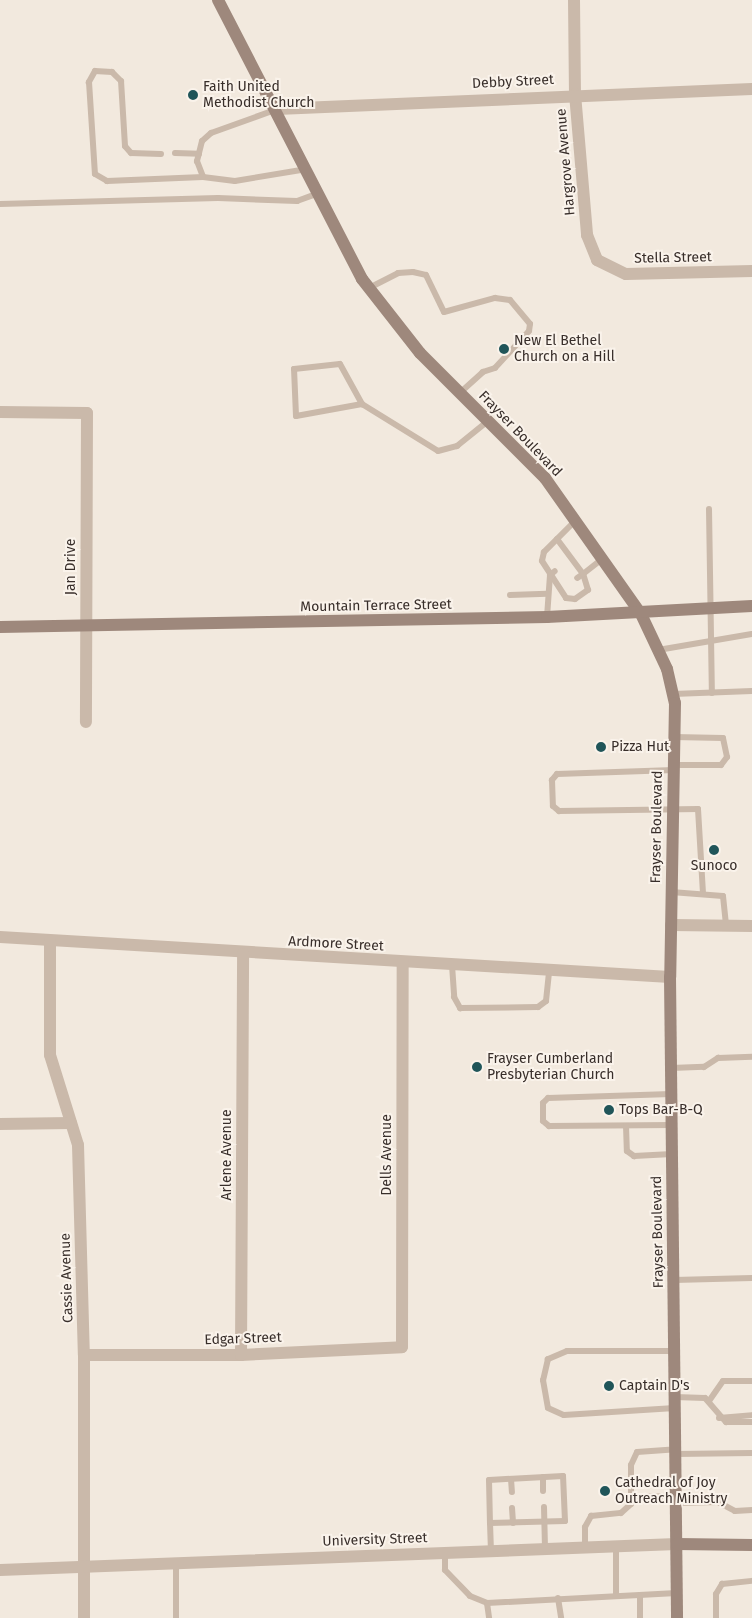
<!DOCTYPE html>
<html>
<head>
<meta charset="utf-8">
<style>
  body { margin:0 }
  #map { position:relative; width:752px; height:1618px; overflow:hidden; background:#f2e9de; font-family:"Fira Sans",sans-serif }
  div>[style] { position:absolute }
  [style*='--x'] { left:calc(var(--x)*1px); top:calc(var(--y)*1px); width:calc(var(--w)*1px); rotate:calc(var(--a)*1deg) }
  .lane>* { height:6px; margin:-3px; padding:0 3px; transform-origin:3px; border-radius:3px; background:#cab9aa }
  .street>* { height:12px; margin:-6px; padding:0 6px; transform-origin:6px; border-radius:6px; background:#cab9aa }
  .secondary>* { height:12px; margin:-6px; padding:0 6px; transform-origin:6px; border-radius:6px; background:#9e887c }
  .dots>* { width:14px; height:14px; translate:-50% -50%; box-sizing:border-box; border:2px solid #faf3eb; border-radius:50% }
  span { translate:-50% -50%; white-space:nowrap; text-align:center; line-height:1.15; -webkit-text-stroke:4px #faf3eb; paint-order:stroke }
  .street-label { font-size:14px; color:#382e2a }
  .poi-label { font-size:14px; color:#382e2a }
  .left { translate:0 -50%; text-align:left }
</style>
</head>
<body>
<div id="map">
  <div class="lane">
    <div style="--x:275;--y:110;--w:68;--a:160.2"></div>
    <div style="--x:211;--y:133;--w:12;--a:138"></div>
    <div style="--x:202;--y:141;--w:21;--a:104"></div>
    <div style="--x:197;--y:161;--w:17;--a:69"></div>
    <div style="--x:203;--y:177;--w:32;--a:7"></div>
    <div style="--x:235;--y:181;--w:73;--a:-9.5"></div>
    <div style="--x:175;--y:153;--w:24;--a:2"></div>
    <div style="--x:161;--y:154;--w:30;--a:-178"></div>
    <div style="--x:131;--y:153;--w:9;--a:-131"></div>
    <div style="--x:125;--y:146;--w:65;--a:-93.5"></div>
    <div style="--x:121;--y:81;--w:13;--a:-135"></div>
    <div style="--x:112;--y:72;--w:17;--a:-177"></div>
    <div style="--x:95;--y:71;--w:13;--a:119"></div>
    <div style="--x:89;--y:82;--w:92;--a:86.3"></div>
    <div style="--x:95;--y:174;--w:14;--a:30"></div>
    <div style="--x:107;--y:181;--w:96;--a:-2.4"></div>
    <div style="--x:0;--y:204;--w:218;--a:-1.6"></div>
    <div style="--x:218;--y:198;--w:79;--a:2.2"></div>
    <div style="--x:297;--y:201;--w:23;--a:-20"></div>
    <div style="--x:369;--y:288;--w:33;--a:-27"></div>
    <div style="--x:398;--y:273;--w:15;--a:-4"></div>
    <div style="--x:413;--y:272;--w:13;--a:13"></div>
    <div style="--x:426;--y:275;--w:41;--a:64.1"></div>
    <div style="--x:444;--y:312;--w:53;--a:-15.4"></div>
    <div style="--x:495;--y:298;--w:15;--a:8"></div>
    <div style="--x:510;--y:300;--w:31;--a:50"></div>
    <div style="--x:530;--y:324;--w:7;--a:98"></div>
    <div style="--x:529;--y:331;--w:50;--a:132.6"></div>
    <div style="--x:495;--y:368;--w:13;--a:162"></div>
    <div style="--x:483;--y:372;--w:31;--a:138"></div>
    <div style="--x:362;--y:404;--w:67;--a:169.7"></div>
    <div style="--x:296;--y:416;--w:47;--a:-92.4"></div>
    <div style="--x:294;--y:369;--w:46;--a:-6.2"></div>
    <div style="--x:340;--y:364;--w:46;--a:61.2"></div>
    <div style="--x:362;--y:404;--w:89;--a:31.7"></div>
    <div style="--x:438;--y:451;--w:20;--a:-15"></div>
    <div style="--x:457;--y:446;--w:40;--a:-39"></div>
    <div style="--x:709;--y:509;--w:184;--a:89.1"></div>
    <div style="--x:575;--y:521;--w:44;--a:135"></div>
    <div style="--x:544;--y:552;--w:9;--a:103"></div>
    <div style="--x:542;--y:561;--w:44;--a:57"></div>
    <div style="--x:566;--y:598;--w:9;--a:6"></div>
    <div style="--x:575;--y:599;--w:16;--a:-35"></div>
    <div style="--x:588;--y:590;--w:17;--a:-107"></div>
    <div style="--x:583;--y:574;--w:7;--a:146"></div>
    <div style="--x:557;--y:539;--w:44;--a:53.4"></div>
    <div style="--x:583;--y:574;--w:24;--a:-38"></div>
    <div style="--x:510;--y:595;--w:37;--a:-2"></div>
    <div style="--x:547;--y:617;--w:42;--a:-85.9"></div>
    <div style="--x:550;--y:575;--w:6;--a:-39"></div>
    <div style="--x:658;--y:650;--w:95;--a:-9.7"></div>
    <div style="--x:673;--y:694;--w:79;--a:-2.2"></div>
    <div style="--x:674;--y:765;--w:47;--a:0"></div>
    <div style="--x:721;--y:765;--w:10;--a:-53"></div>
    <div style="--x:727;--y:757;--w:19;--a:-102"></div>
    <div style="--x:723;--y:738;--w:49;--a:-178.8"></div>
    <div style="--x:674;--y:770;--w:117;--a:178"></div>
    <div style="--x:557;--y:774;--w:8;--a:130"></div>
    <div style="--x:552;--y:780;--w:26;--a:88"></div>
    <div style="--x:553;--y:806;--w:8;--a:40"></div>
    <div style="--x:559;--y:811;--w:139;--a:-0.8"></div>
    <div style="--x:698;--y:809;--w:84;--a:86.6"></div>
    <div style="--x:671;--y:892;--w:52;--a:4.4"></div>
    <div style="--x:723;--y:896;--w:30;--a:84"></div>
    <div style="--x:452;--y:965;--w:32;--a:86"></div>
    <div style="--x:454;--y:997;--w:13;--a:61"></div>
    <div style="--x:460;--y:1008;--w:78;--a:-0.7"></div>
    <div style="--x:538;--y:1007;--w:10;--a:-37"></div>
    <div style="--x:546;--y:1001;--w:31;--a:-84"></div>
    <div style="--x:671;--y:1068;--w:33;--a:-2"></div>
    <div style="--x:704;--y:1067;--w:17;--a:-33"></div>
    <div style="--x:718;--y:1058;--w:34;--a:-2"></div>
    <div style="--x:671;--y:1094;--w:123;--a:178.1"></div>
    <div style="--x:548;--y:1098;--w:7;--a:135"></div>
    <div style="--x:543;--y:1103;--w:18;--a:90"></div>
    <div style="--x:543;--y:1121;--w:8;--a:40"></div>
    <div style="--x:549;--y:1126;--w:123;--a:-0.5"></div>
    <div style="--x:626;--y:1126;--w:25;--a:88"></div>
    <div style="--x:627;--y:1151;--w:9;--a:36"></div>
    <div style="--x:634;--y:1156;--w:38;--a:-3"></div>
    <div style="--x:674;--y:1280;--w:78;--a:-1.5"></div>
    <div style="--x:675;--y:1351;--w:108;--a:180"></div>
    <div style="--x:567;--y:1351;--w:21;--a:157"></div>
    <div style="--x:548;--y:1359;--w:22;--a:103"></div>
    <div style="--x:543;--y:1380;--w:28;--a:80"></div>
    <div style="--x:548;--y:1408;--w:17;--a:24"></div>
    <div style="--x:564;--y:1415;--w:111;--a:-3.6"></div>
    <div style="--x:675;--y:1397;--w:30;--a:2"></div>
    <div style="--x:705;--y:1398;--w:32;--a:49"></div>
    <div style="--x:726;--y:1422;--w:26;--a:0"></div>
    <div style="--x:709;--y:1401;--w:24;--a:-55"></div>
    <div style="--x:723;--y:1381;--w:29;--a:0"></div>
    <div style="--x:719;--y:1418;--w:33;--a:-5"></div>
    <div style="--x:676;--y:1454;--w:76;--a:-0.8"></div>
    <div style="--x:543;--y:1477;--w:14;--a:90"></div>
    <div style="--x:511;--y:1479;--w:13;--a:86"></div>
    <div style="--x:632;--y:1497;--w:44;--a:-1.3"></div>
    <div style="--x:677;--y:1503;--w:41;--a:-1.4"></div>
    <div style="--x:718;--y:1502;--w:19;--a:28"></div>
    <div style="--x:735;--y:1511;--w:17;--a:-3"></div>
    <div style="--x:544;--y:1507;--w:42;--a:88.6"></div>
    <div style="--x:512;--y:1508;--w:15;--a:86"></div>
    <div style="--x:490;--y:1523;--w:75;--a:-1.5"></div>
    <div style="--x:565;--y:1521;--w:45;--a:-92.5"></div>
    <div style="--x:563;--y:1476;--w:74;--a:176.9"></div>
    <div style="--x:489;--y:1480;--w:43;--a:88.7"></div>
    <div style="--x:490;--y:1523;--w:28;--a:88"></div>
    <div style="--x:585;--y:1548;--w:21;--a:-90"></div>
    <div style="--x:585;--y:1527;--w:13;--a:-61"></div>
    <div style="--x:591;--y:1516;--w:30;--a:-6"></div>
    <div style="--x:621;--y:1513;--w:13;--a:-42"></div>
    <div style="--x:631;--y:1504;--w:39;--a:-90"></div>
    <div style="--x:631;--y:1465;--w:14;--a:-65"></div>
    <div style="--x:637;--y:1452;--w:39;--a:-4"></div>
    <div style="--x:445;--y:1553;--w:17;--a:90"></div>
    <div style="--x:445;--y:1570;--w:36;--a:46"></div>
    <div style="--x:470;--y:1596;--w:18;--a:22"></div>
    <div style="--x:487;--y:1603;--w:15;--a:82"></div>
    <div style="--x:176;--y:1563;--w:55;--a:90"></div>
    <div style="--x:640;--y:1595;--w:23;--a:90"></div>
    <div style="--x:616;--y:1596;--w:49;--a:-90"></div>
    <div style="--x:558;--y:1598;--w:20;--a:81"></div>
    <div style="--x:487;--y:1603;--w:190;--a:-3"></div>
    <div style="--x:716;--y:1618;--w:24;--a:-90"></div>
    <div style="--x:716;--y:1594;--w:12;--a:-59"></div>
    <div style="--x:722;--y:1584;--w:30;--a:-6"></div>
  </div>
  <div class="street">
    <div style="--x:574;--y:0;--w:94;--a:89.4"></div>
    <div style="--x:575;--y:94;--w:142;--a:85.1"></div>
    <div style="--x:587;--y:235;--w:27;--a:68"></div>
    <div style="--x:597;--y:260;--w:32;--a:26"></div>
    <div style="--x:626;--y:274;--w:126;--a:-1.4"></div>
    <div style="--x:277;--y:109;--w:475;--a:-2.4"></div>
    <div style="--x:0;--y:412;--w:87;--a:0.7"></div>
    <div style="--x:87;--y:413;--w:309;--a:90.2"></div>
    <div style="--x:671;--y:925;--w:81;--a:0.7"></div>
    <div style="--x:0;--y:937;--w:671;--a:3.42"></div>
    <div style="--x:50;--y:941;--w:114;--a:90"></div>
    <div style="--x:50;--y:1055;--w:94;--a:72.7"></div>
    <div style="--x:78;--y:1145;--w:210;--a:88.4"></div>
    <div style="--x:84;--y:1355;--w:263;--a:90"></div>
    <div style="--x:0;--y:1124;--w:71;--a:-0.8"></div>
    <div style="--x:84;--y:1355;--w:157;--a:0"></div>
    <div style="--x:241;--y:1355;--w:161;--a:-2.8"></div>
    <div style="--x:402;--y:1347;--w:385;--a:-89.9"></div>
    <div style="--x:241;--y:1355;--w:401;--a:-89.7"></div>
    <div style="--x:0;--y:1570;--w:677;--a:-2.2"></div>
  </div>
  <div class="secondary">
    <div style="--x:218;--y:0;--w:314;--a:62.7"></div>
    <div style="--x:362;--y:279;--w:94;--a:51.9"></div>
    <div style="--x:420;--y:353;--w:177;--a:45"></div>
    <div style="--x:545;--y:478;--w:166;--a:54.8"></div>
    <div style="--x:641;--y:614;--w:61;--a:64.7"></div>
    <div style="--x:667;--y:669;--w:35;--a:77"></div>
    <div style="--x:675;--y:703;--w:274;--a:91"></div>
    <div style="--x:670;--y:977;--w:641;--a:89.37"></div>
    <div style="--x:0;--y:627;--w:547;--a:-1.05"></div>
    <div style="--x:547;--y:617;--w:205;--a:-3.1"></div>
    <div style="--x:677;--y:1544;--w:75;--a:0.8"></div>
  </div>
  <div class="dots">
    <div style="left:193px;top:95px;background:#205559"></div>
    <div style="left:504px;top:349px;background:#205559"></div>
    <div style="left:601px;top:747px;background:#205559"></div>
    <div style="left:714px;top:850px;background:#205559"></div>
    <div style="left:477px;top:1067px;background:#205559"></div>
    <div style="left:609px;top:1110px;background:#205559"></div>
    <div style="left:609px;top:1386px;background:#205559"></div>
    <div style="left:605px;top:1491px;background:#205559"></div>
  </div>
  <div class="street-label">
    <span style="left:513px;top:82px;rotate:-3deg">Debby Street</span>
    <span style="left:566px;top:162px;rotate:-95deg">Hargrove Avenue</span>
    <span style="left:673px;top:258px;rotate:-1deg">Stella Street</span>
    <span style="left:520px;top:434px;rotate:46deg">Frayser Boulevard</span>
    <span style="left:71px;top:567px;rotate:-90deg">Jan Drive</span>
    <span style="left:376px;top:606px;rotate:-1deg">Mountain Terrace Street</span>
    <span style="left:657px;top:827px;rotate:-89deg">Frayser Boulevard</span>
    <span style="left:336px;top:944px;rotate:3deg">Ardmore Street</span>
    <span style="left:227px;top:1155px;rotate:-90deg">Arlene Avenue</span>
    <span style="left:387px;top:1155px;rotate:-90deg">Dells Avenue</span>
    <span style="left:658px;top:1232px;rotate:-91deg">Frayser Boulevard</span>
    <span style="left:67px;top:1278px;rotate:-92deg">Cassie Avenue</span>
    <span style="left:243px;top:1339px;rotate:-2deg">Edgar Street</span>
    <span style="left:375px;top:1540px;rotate:-2deg">University Street</span>
  </div>
  <div class="poi-label">
    <span class="left" style="left:203px;top:95px">Faith United<br>Methodist Church</span>
    <span class="left" style="left:514px;top:349px">New El Bethel<br>Church on a Hill</span>
    <span class="left" style="left:611px;top:747px">Pizza Hut</span>
    <span style="left:714px;top:866px">Sunoco</span>
    <span class="left" style="left:487px;top:1067px">Frayser Cumberland<br>Presbyterian Church</span>
    <span class="left" style="left:619px;top:1110px">Tops Bar-B-Q</span>
    <span class="left" style="left:619px;top:1386px">Captain D's</span>
    <span class="left" style="left:615px;top:1491px">Cathedral of Joy<br>Outreach Ministry</span>
  </div>
</div>
</body>
</html>
